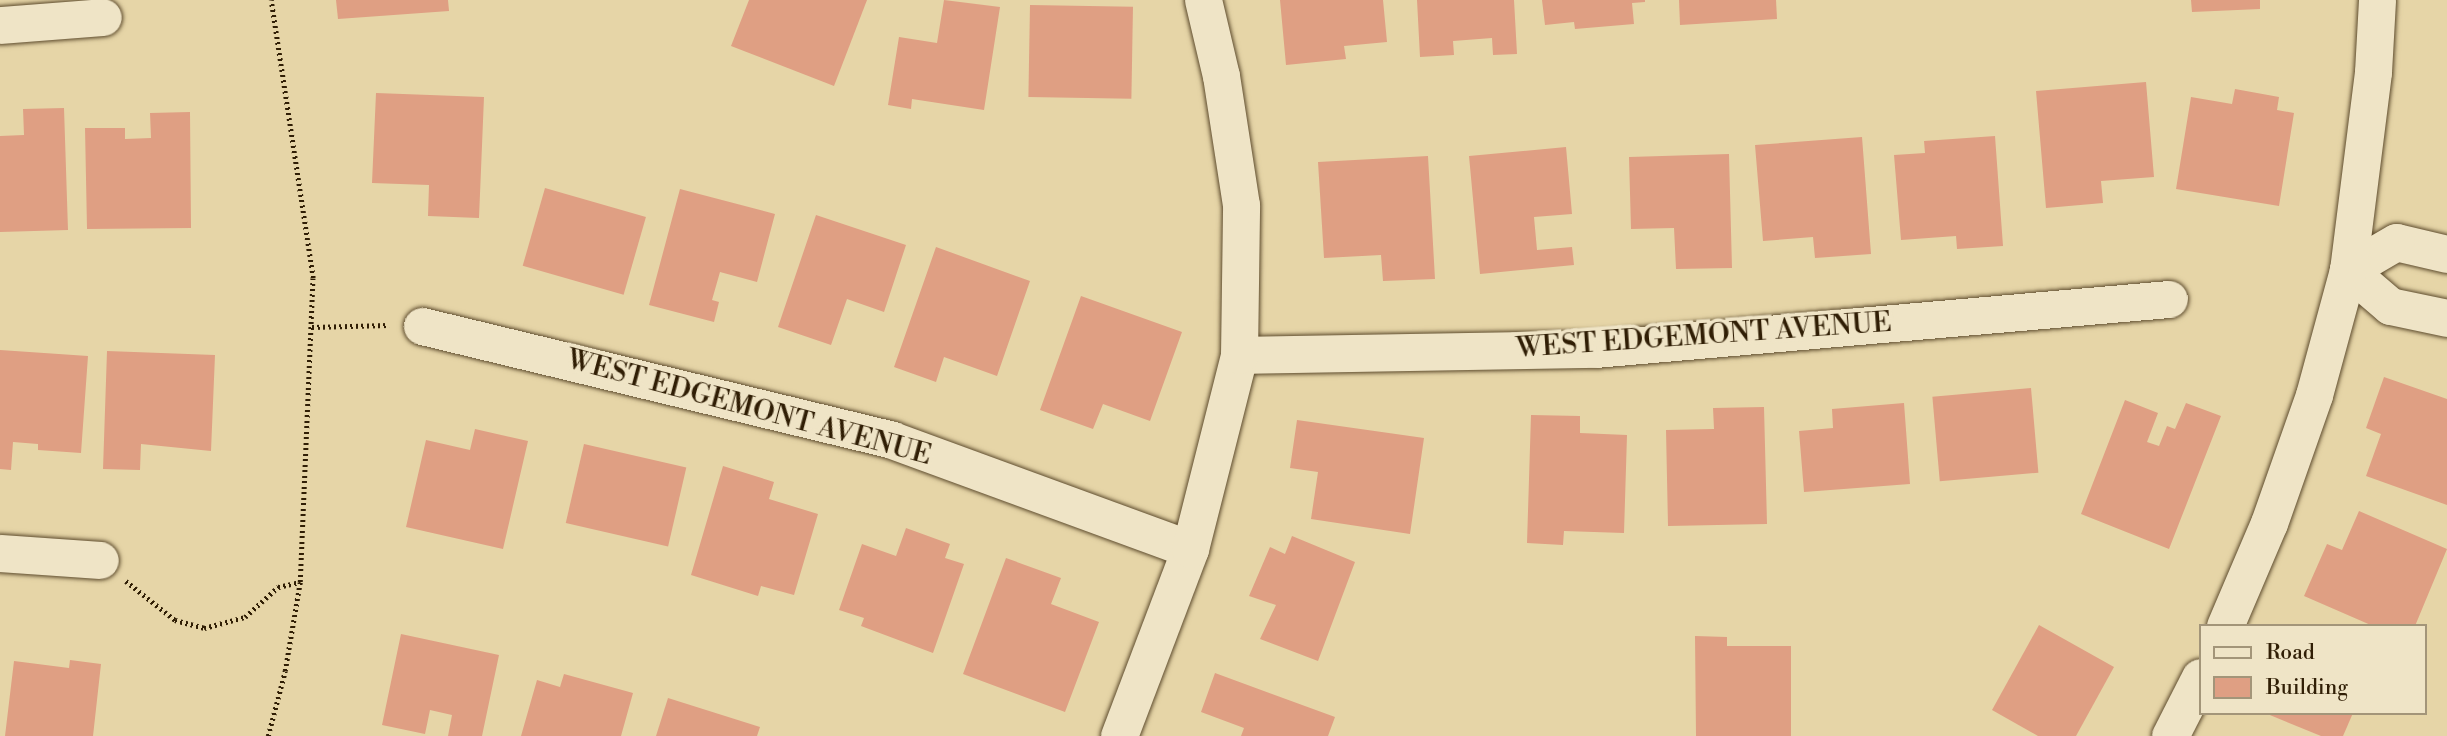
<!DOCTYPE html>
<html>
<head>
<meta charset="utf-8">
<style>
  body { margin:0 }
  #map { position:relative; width:2447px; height:736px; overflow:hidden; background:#e6d5a7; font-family:"Libre Bodoni",serif }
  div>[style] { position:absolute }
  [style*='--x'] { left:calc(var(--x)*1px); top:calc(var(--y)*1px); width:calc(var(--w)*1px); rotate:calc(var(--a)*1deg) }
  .building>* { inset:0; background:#df9f83; transform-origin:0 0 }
  .path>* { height:4.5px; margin-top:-2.25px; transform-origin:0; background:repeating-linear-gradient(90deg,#301e05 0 2px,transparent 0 5.5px) }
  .roads { filter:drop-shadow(0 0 2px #5e4c2e) drop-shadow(0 0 2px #5e4c2e) }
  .minor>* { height:37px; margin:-18.5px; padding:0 18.5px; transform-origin:18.5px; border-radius:18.5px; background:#efe4c6 }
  span { translate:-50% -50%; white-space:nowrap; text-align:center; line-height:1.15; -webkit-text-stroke:7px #efe4c6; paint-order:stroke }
  .street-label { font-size:28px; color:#301e05 }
  .legend { position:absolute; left:2199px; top:624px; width:228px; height:91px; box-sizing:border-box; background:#efe4c6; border:2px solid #a39579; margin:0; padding:9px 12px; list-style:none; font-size:21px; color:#301e05 }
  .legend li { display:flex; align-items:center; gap:14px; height:35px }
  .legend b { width:35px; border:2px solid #a39579 }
</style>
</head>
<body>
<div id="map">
  <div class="building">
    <div style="clip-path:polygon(336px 0,448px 0,449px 11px,338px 19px)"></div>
    <div style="clip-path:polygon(749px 0,867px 0,834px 86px,731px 46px)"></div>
    <div style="clip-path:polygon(944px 0,1000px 7px,984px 110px,912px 99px,911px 109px,888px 105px,899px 37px,937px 43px)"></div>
    <div style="clip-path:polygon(1280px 0,1383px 0,1387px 42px,1344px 46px,1346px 59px,1286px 65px)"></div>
    <div style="clip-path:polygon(1417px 0,1514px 0,1517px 54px,1493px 55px,1492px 38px,1453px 41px,1454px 55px,1420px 57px)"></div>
    <div style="clip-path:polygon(1542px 0,1645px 0,1645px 2px,1632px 3px,1634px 24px,1575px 29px,1574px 22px,1545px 25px)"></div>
    <div style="clip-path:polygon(1679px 0,1776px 0,1777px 19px,1680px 25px)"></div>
    <div style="clip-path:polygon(2191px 0,2260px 0,2260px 9px,2192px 12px)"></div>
    <div style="left:1030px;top:5px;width:103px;height:92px;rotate:1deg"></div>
    <div style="clip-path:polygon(2146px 82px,2154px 177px,2101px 181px,2103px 203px,2046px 208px,2036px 91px)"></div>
    <div style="clip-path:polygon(2235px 89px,2279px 97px,2277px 110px,2294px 113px,2279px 206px,2176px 189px,2191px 97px,2232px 104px)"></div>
    <div style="clip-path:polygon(376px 93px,484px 97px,479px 218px,428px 216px,429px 185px,372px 183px)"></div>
    <div style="clip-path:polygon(64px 108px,68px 230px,0 232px,0 136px,24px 135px,23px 109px)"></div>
    <div style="clip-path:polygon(190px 112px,191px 228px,87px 229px,85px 128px,125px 128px,125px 139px,151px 138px,150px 113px)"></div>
    <div style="clip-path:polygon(1995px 136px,2003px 246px,1957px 249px,1956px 236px,1901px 240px,1894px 155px,1925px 153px,1924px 141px)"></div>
    <div style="clip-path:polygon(1862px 137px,1871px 254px,1815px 258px,1813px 237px,1763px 241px,1755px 145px)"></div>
    <div style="clip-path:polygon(1566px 147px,1572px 214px,1534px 217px,1537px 250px,1572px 247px,1574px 265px,1480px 274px,1469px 156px)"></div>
    <div style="clip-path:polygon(1729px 154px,1732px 268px,1676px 269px,1674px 228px,1631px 229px,1629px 157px)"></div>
    <div style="clip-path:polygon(1428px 156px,1435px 279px,1383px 281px,1381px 255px,1324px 258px,1318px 162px)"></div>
    <div style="left:545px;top:188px;width:105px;height:81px;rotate:16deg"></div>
    <div style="clip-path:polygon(680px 189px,775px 214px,757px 282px,720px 272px,712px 300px,719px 302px,714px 322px,649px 305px)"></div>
    <div style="clip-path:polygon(816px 215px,906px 245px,884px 312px,847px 299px,831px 345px,778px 327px)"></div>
    <div style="clip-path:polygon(936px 247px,1030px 281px,997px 376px,944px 357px,936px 382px,894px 367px)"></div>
    <div style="clip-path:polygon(1081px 296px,1182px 332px,1150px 421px,1103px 404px,1093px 429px,1040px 410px)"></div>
    <div style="clip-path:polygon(0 350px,88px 356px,81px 453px,38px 450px,38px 444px,13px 442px,11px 470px,0 469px)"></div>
    <div style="clip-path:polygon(107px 351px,215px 355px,211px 451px,141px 444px,140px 470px,103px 469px)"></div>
    <div style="clip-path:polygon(2384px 377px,2447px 399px,2447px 505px,2366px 476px,2381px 434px,2366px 428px)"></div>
    <div style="left:2031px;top:388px;width:85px;height:99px;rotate:85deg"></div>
    <div style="clip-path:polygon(2125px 400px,2158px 413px,2147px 442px,2159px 446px,2167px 426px,2175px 429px,2186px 403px,2221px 416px,2169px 549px,2081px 514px)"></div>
    <div style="clip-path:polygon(1904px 403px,1910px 484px,1804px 492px,1799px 431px,1833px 428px,1832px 409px)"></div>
    <div style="clip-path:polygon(1764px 407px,1767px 524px,1668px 526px,1666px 430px,1714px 429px,1713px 408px)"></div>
    <div style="clip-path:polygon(1531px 415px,1580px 416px,1580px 433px,1627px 435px,1624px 533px,1564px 531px,1563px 545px,1527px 543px)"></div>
    <div style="clip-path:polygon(1297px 420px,1424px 438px,1410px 534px,1311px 519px,1318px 472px,1290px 468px)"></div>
    <div style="clip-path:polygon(475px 429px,528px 441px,503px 549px,406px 527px,426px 440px,470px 450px)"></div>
    <div style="left:584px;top:444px;width:105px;height:81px;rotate:13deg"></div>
    <div style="clip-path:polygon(723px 466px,774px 482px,769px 499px,818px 514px,794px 595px,761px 586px,758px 596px,691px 575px)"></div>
    <div style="clip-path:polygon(2359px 511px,2447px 549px,2415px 626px,2373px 626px,2304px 596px,2327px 544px,2342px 550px)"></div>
    <div style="clip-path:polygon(906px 528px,950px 544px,945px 558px,964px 564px,933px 653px,861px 626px,864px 618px,839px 610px,862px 544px,896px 556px)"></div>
    <div style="clip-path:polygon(1292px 536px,1355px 562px,1318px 661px,1260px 639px,1276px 605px,1249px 596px,1270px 547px,1285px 554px)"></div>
    <div style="clip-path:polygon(1006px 558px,1061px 578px,1051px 604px,1099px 622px,1065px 712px,963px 674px)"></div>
    <div style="clip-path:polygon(2039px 625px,2114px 667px,2076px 736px,2038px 736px,1992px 710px)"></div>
    <div style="clip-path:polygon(401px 634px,499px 655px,482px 736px,448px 736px,452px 715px,430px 710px,425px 734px,382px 725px)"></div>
    <div style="clip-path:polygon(1695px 636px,1727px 637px,1727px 646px,1791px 646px,1791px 736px,1696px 736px)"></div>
    <div style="clip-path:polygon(70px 660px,101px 664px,93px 736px,5px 736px,14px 661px,69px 668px)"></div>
    <div style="clip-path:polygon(1215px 673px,1335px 717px,1328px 736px,1241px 736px,1244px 728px,1201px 712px)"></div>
    <div style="clip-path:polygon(564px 674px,633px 693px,621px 736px,521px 736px,537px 680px,560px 687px)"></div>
    <div style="clip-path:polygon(668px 698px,760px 727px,757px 736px,656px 736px)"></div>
    <div style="clip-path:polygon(2265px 713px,2353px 713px,2343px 736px,2321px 736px)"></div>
  </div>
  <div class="path">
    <div style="--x:312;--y:327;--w:77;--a:-1.5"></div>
    <div style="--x:126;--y:581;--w:63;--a:38.5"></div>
    <div style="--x:175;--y:620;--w:30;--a:15"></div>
    <div style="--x:204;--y:628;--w:42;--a:-15"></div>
    <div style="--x:245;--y:617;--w:45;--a:-42.3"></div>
    <div style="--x:278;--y:587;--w:23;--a:-13"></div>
    <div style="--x:268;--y:736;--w:67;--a:-75.3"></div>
    <div style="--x:285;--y:671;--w:90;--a:-80.4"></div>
    <div style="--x:300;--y:582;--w:304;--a:-87.6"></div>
    <div style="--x:313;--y:278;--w:281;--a:-98.6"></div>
  </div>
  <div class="roads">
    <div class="minor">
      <div style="--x:0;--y:25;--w:103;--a:-4.4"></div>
      <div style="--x:2447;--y:254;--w:52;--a:-166.8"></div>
      <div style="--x:2396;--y:242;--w:56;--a:149.7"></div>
      <div style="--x:2348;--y:270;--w:55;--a:40.6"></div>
      <div style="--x:2390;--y:306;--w:58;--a:11.9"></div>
      <div style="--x:422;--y:326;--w:484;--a:13.6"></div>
      <div style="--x:892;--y:440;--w:317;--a:20.1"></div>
      <div style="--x:1239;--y:355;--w:356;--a:-1"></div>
      <div style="--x:1595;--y:349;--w:576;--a:-4.98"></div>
      <div style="--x:0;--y:553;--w:100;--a:4"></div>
      <div style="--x:2225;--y:626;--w:112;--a:-66.9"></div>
      <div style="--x:2269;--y:523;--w:136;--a:-70.6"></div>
      <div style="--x:2314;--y:395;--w:130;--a:-74.8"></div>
      <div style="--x:2348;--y:270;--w:200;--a:-82.8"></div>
      <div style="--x:2373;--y:72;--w:72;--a:-86.8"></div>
      <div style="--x:1119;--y:736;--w:200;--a:-69.2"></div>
      <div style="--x:1190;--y:549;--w:200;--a:-75.8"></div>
      <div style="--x:1239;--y:355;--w:150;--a:-89.2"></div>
      <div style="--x:1241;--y:205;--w:131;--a:-98.8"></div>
      <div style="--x:1221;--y:76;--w:78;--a:-103.3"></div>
      <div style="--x:2170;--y:736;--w:66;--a:-63"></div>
    </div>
  </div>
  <div class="street-label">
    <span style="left:1704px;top:336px;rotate:-4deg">WEST EDGEMONT AVENUE</span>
    <span style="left:749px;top:408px;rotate:15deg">WEST EDGEMONT AVENUE</span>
  </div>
  <ul class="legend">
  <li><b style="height:9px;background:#efe4c6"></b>Road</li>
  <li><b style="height:19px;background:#df9f83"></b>Building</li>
  </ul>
</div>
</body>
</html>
